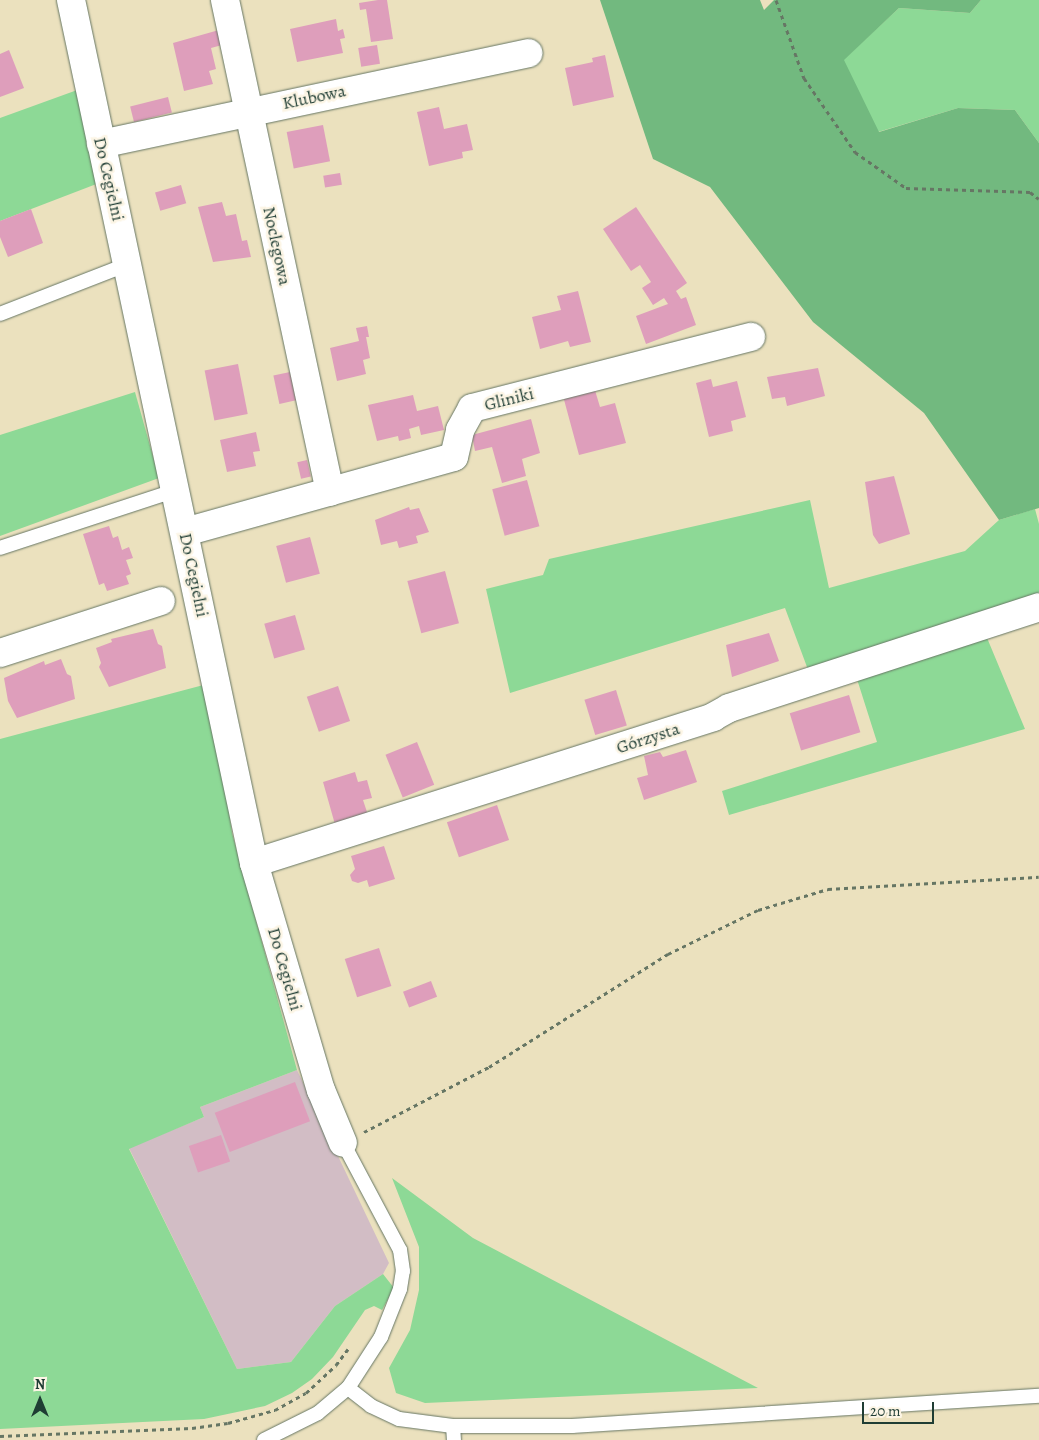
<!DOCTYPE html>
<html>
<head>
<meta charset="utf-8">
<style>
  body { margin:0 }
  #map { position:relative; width:1039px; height:1440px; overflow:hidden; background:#ebe1be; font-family:Alegreya,serif }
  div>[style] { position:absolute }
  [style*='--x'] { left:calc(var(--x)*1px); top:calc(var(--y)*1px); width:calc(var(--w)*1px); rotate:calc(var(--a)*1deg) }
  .industrial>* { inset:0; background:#d2bdc5 }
  .green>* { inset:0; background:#8dd996 }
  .forest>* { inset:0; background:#72b97f }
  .building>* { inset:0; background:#de9ebb; transform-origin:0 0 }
  .path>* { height:3px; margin-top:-1.5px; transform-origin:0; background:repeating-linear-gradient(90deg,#667664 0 4px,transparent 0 8px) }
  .roads { filter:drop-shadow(0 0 1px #667664) drop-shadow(0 0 1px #667664) }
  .lane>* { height:14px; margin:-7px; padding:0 7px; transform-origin:7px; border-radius:7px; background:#fff }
  .street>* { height:28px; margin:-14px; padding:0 14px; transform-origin:14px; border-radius:14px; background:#fff }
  span { translate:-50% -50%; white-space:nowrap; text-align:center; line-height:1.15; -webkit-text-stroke:5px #fcf5e5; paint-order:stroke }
  .street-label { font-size:18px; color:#1f3d34 }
  .north { position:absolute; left:15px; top:1375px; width:50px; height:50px; -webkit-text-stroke:4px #fcf5e5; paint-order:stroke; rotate:0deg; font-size:14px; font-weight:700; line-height:20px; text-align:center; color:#1f3d34 }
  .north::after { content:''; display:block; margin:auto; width:18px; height:22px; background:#1f3d34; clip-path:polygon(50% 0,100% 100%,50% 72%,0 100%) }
  .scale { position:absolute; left:862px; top:1402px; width:72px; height:22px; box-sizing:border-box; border:2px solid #1f3d34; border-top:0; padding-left:6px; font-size:15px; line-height:18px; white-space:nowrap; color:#1f3d34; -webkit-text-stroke:4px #fcf5e5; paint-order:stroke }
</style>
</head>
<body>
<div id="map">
  <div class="industrial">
    <div style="clip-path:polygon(297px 1070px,389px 1263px,383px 1274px,335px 1306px,291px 1362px,237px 1369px,129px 1148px,204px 1117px,200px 1107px)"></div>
  </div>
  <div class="green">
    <div style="clip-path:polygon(981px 0,1039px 0,1039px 143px,1015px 110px,958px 108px,878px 132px,843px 60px,899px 8px,970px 13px)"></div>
    <div style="clip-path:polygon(80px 89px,99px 183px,0 221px,0 118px)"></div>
    <div style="clip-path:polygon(135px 392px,159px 478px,0 536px,0 435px)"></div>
    <div style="clip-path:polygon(810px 500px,829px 588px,965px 551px,999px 520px,1035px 509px,1039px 524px,1039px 601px,810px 675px,785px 608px,510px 693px,486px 589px,543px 575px,549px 559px)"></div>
    <div style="clip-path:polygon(985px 633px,1025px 729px,729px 815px,722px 791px,877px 742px,856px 676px)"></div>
    <div style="clip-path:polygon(211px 683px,232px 833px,297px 1070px,200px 1107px,204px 1117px,129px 1149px,237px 1369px,291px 1362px,335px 1306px,383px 1274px,394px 1288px,382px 1310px,374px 1306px,365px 1310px,333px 1357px,312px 1379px,292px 1393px,265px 1406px,204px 1419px,0 1429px,0 739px)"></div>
    <div style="clip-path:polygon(392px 1178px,473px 1238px,758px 1388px,425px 1403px,396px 1393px,389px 1368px,410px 1330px,419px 1290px,419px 1247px)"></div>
  </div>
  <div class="forest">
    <div style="clip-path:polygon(600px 0,760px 0,764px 10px,774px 0,981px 0,970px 13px,899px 8px,844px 60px,879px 132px,958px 108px,1015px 110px,1039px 143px,1039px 508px,999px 520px,924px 413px,813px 322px,710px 187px,653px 159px)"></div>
  </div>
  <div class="building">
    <div style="clip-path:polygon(378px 0,387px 0,393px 39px,371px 42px,366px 9px,360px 10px,359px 3px)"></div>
    <div style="clip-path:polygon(336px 19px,338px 31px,343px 29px,345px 38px,340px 39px,343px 53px,297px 62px,290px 29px)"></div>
    <div style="clip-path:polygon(219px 30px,222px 45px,211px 48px,216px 69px,209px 71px,213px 84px,184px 91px,173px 43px)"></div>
    <div style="left:377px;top:45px;width:19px;height:19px;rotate:81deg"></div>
    <div style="clip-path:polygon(9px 50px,24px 88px,0 97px,0 54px)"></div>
    <div style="clip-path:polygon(605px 55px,614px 97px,573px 106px,565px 68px,593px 62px,592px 58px)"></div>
    <div style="left:168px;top:97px;width:16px;height:39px;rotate:76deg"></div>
    <div style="clip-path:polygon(439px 107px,444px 129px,467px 124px,473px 150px,462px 152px,463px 158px,429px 166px,417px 112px)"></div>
    <div style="left:323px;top:125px;width:37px;height:37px;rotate:79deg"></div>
    <div style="left:340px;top:173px;width:12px;height:17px;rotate:81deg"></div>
    <div style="left:181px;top:185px;width:19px;height:27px;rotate:74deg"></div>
    <div style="clip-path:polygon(222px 202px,226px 216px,236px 214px,242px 241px,247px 240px,251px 257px,213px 262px,198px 207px)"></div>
    <div style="clip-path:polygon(636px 207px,687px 283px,676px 291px,681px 299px,686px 297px,696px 325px,646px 344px,636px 316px,668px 304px,664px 298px,653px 305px,642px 288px,651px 282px,640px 265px,631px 271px,603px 229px)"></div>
    <div style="clip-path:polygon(31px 209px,43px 243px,8px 257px,0 237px,0 221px)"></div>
    <div style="clip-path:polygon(578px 291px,591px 342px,570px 347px,568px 341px,540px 349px,532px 317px,561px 310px,557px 296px)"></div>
    <div style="clip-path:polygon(367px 326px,369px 337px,366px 337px,370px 358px,363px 360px,366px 374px,337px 381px,330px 348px,359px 341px,356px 328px)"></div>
    <div style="left:238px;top:364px;width:51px;height:34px;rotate:79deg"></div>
    <div style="clip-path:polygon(818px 368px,825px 396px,787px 406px,785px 397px,772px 399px,767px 377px)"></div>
    <div style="left:290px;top:372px;width:29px;height:17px;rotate:78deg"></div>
    <div style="clip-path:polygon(711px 379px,713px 387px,737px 381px,746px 417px,731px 421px,733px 431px,709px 437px,696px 383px)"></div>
    <div style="clip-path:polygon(594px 387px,600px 407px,615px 403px,626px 443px,579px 455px,563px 396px)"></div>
    <div style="clip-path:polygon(413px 395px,417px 411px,438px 406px,444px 430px,421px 435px,419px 426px,409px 429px,411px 438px,399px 441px,398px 436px,377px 441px,368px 405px)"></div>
    <div style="clip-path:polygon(531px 419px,540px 453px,522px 459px,526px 476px,502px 483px,492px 447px,475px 451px,472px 435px)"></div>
    <div style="clip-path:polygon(256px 432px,260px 451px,253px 452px,256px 466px,227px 472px,220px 440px)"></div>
    <div style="left:307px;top:460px;width:17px;height:10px;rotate:77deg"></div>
    <div style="clip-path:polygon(894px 476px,910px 534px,879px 544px,873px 535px,865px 482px)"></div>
    <div style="left:527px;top:480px;width:48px;height:36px;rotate:75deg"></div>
    <div style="clip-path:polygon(409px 507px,410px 510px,419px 508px,429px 532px,416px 536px,418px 543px,399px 548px,397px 541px,381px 545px,375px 520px)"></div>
    <div style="clip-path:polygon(109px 526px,113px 538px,118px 536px,122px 550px,129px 547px,133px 558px,126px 560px,131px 574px,126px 576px,129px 584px,107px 591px,104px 583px,99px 585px,83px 534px)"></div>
    <div style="left:310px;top:537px;width:38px;height:35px;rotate:75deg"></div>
    <div style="left:445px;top:571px;width:54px;height:39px;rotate:75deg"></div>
    <div style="left:295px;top:615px;width:36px;height:32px;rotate:74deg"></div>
    <div style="clip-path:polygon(153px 629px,158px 644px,162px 646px,166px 668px,109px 687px,99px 667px,101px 663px,96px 648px,112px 642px,111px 639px)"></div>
    <div style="clip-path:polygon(769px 633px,779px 661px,732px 677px,726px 645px)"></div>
    <div style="clip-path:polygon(61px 659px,67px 674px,71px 676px,75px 699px,17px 718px,8px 701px,4px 678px,44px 661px,45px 665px)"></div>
    <div style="left:338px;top:686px;width:37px;height:33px;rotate:71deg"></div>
    <div style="left:616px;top:690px;width:37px;height:33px;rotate:73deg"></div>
    <div style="left:849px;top:695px;width:39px;height:62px;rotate:73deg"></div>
    <div style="left:417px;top:742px;width:46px;height:34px;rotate:68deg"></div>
    <div style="clip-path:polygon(686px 750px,697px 782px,644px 800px,637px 778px,648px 775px,644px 756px,660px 752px,663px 757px)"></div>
    <div style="clip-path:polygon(355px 772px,358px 782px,367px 780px,372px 798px,363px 800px,369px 818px,336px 828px,323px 782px)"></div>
    <div style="left:497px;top:805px;width:37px;height:53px;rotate:71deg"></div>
    <div style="clip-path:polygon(384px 846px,395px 879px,369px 887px,367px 880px,358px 883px,352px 881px,350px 875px,355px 869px,351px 856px)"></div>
    <div style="left:379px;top:948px;width:40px;height:36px;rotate:72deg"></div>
    <div style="left:431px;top:981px;width:17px;height:30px;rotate:69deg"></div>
    <div style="left:295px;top:1082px;width:42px;height:86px;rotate:69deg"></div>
    <div style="left:221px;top:1135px;width:28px;height:34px;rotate:71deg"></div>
  </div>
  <div class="path">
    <div style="--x:776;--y:0;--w:83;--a:70.3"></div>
    <div style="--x:804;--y:78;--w:90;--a:55.4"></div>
    <div style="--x:855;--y:152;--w:62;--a:35.2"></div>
    <div style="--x:906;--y:188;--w:124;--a:1.8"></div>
    <div style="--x:1030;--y:192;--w:11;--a:38"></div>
    <div style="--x:364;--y:1132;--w:141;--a:-27.5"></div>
    <div style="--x:489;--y:1067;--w:212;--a:-32.3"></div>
    <div style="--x:668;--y:954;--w:100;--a:-26.1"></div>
    <div style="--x:758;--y:910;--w:73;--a:-16.7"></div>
    <div style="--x:828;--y:889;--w:211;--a:-3.3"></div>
    <div style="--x:0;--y:1436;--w:192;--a:-2.4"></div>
    <div style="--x:192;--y:1428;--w:36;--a:-8"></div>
    <div style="--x:228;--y:1423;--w:49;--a:-15.5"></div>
    <div style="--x:275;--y:1410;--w:35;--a:-29"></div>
    <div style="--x:306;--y:1393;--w:41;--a:-43"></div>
    <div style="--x:336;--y:1365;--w:20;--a:-53"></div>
  </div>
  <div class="roads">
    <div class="lane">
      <div style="--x:0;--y:314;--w:137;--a:-21.3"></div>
      <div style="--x:0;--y:548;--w:185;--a:-18.2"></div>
      <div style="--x:348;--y:1388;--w:29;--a:38"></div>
      <div style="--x:371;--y:1406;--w:31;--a:25"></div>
      <div style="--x:399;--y:1419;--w:54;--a:7.4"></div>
      <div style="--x:453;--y:1426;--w:119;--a:0"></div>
      <div style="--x:572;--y:1426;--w:468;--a:-3.7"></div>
      <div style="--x:453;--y:1426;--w:14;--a:86"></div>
      <div style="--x:264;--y:1440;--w:60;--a:-26.6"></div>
      <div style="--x:318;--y:1413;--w:39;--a:-40"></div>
      <div style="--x:348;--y:1388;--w:61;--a:-57.1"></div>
      <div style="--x:381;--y:1337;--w:52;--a:-68.4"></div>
      <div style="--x:400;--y:1289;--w:18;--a:-81"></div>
      <div style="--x:403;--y:1271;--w:21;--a:-98"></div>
      <div style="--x:400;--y:1250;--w:121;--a:-118"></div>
    </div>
    <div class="street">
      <div style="--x:71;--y:0;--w:882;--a:78.03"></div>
      <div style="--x:254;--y:863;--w:237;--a:73.6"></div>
      <div style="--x:321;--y:1090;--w:57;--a:67.5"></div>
      <div style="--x:225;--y:0;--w:503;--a:77.95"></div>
      <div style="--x:101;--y:144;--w:437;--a:-12"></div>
      <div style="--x:185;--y:532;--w:279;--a:-15.6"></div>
      <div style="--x:454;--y:457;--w:28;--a:-77"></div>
      <div style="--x:460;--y:430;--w:25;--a:-61"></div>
      <div style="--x:472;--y:408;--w:288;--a:-14.3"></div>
      <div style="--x:0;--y:653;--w:169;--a:-17.9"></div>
      <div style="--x:254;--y:863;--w:482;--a:-17.6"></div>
      <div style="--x:713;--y:717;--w:18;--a:-29"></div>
      <div style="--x:729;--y:708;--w:326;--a:-18"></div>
    </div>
  </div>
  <div class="street-label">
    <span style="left:314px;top:97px;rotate:-12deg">Klubowa</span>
    <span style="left:109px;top:179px;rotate:77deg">Do Cegielni</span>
    <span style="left:277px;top:246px;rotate:78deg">Noclegowa</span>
    <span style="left:509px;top:399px;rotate:-14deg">Gliniki</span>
    <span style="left:194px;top:575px;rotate:78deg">Do Cegielni</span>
    <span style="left:648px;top:738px;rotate:-18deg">Górzysta</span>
    <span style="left:285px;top:969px;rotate:74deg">Do Cegielni</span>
  </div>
  <div class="north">N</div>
  <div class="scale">20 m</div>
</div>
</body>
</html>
